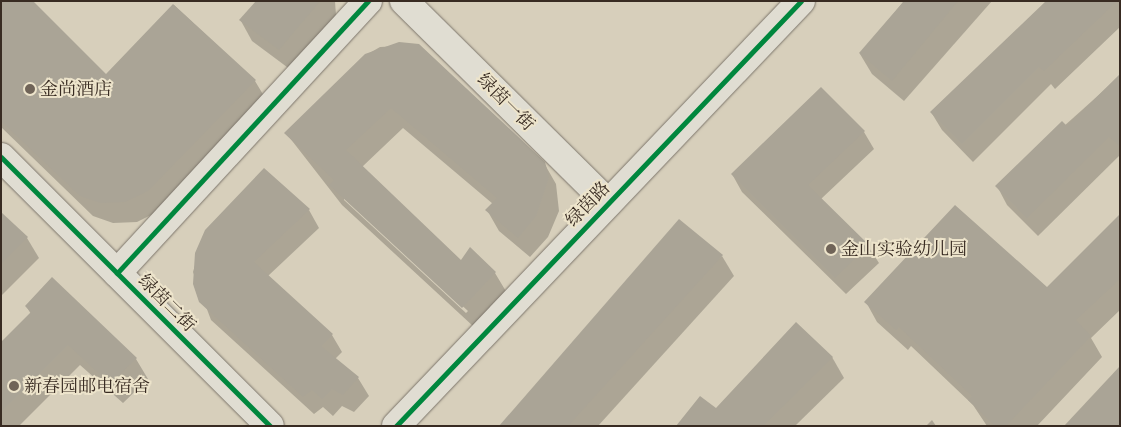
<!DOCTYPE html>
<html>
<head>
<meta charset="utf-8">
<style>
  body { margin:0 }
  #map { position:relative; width:1121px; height:427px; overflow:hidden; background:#d7cfbb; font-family:"EB Garamond","Noto Serif SC",serif }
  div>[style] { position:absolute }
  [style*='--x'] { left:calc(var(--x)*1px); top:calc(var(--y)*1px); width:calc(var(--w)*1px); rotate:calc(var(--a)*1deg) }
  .shadow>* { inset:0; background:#0003 }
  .building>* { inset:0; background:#aaa496 }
  .roads { filter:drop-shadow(0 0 1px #7c756b) drop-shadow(0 0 1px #7c756b) }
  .secondary>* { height:28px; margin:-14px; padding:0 14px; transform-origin:14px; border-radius:14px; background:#e0ddd2 }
  .cycleway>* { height:5px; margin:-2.5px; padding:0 2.5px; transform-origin:2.5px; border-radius:2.5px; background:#00873e }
  .dots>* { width:14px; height:14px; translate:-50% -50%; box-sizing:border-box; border:2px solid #ede4cb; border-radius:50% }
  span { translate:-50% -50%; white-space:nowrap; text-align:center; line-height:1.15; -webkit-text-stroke:4px #ede4cb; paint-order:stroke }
  .poi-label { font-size:18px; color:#382b22 }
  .left { translate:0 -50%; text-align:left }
  .street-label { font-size:18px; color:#382b22 }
  .frame { position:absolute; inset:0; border:2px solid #382b22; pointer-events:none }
</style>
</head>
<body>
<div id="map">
  <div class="shadow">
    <div style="clip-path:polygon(258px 1px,335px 1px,336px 16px,291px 70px,252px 41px,241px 21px)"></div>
    <div style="clip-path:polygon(904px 1px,992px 1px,904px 101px,872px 74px,860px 54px)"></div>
    <div style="clip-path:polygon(1048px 1px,1120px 1px,1120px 27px,1055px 89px,1051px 84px,973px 162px,942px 130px,931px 112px)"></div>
    <div style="clip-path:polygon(1px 2px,106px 76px,174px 5px,255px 81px,267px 101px,159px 211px,137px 222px,113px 223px,93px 216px,1px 127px)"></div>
    <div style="clip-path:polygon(evenodd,419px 45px,544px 163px,556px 184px,559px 211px,548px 237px,530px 257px,499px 231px,487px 210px,493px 204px,403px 128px,362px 167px,461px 262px,495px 273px,507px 293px,474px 327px,342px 205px,286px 133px,366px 55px,380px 47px,419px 45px,344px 196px,468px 311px,466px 313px,344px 200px,344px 196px)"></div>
    <div style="clip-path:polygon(1120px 76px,1120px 155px,1038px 236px,1007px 205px,997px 186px)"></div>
    <div style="clip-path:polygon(821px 89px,864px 132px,874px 149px,821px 199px,868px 246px,879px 263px,846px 294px,742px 192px,732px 174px)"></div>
    <div style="clip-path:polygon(309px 210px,319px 228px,268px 276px,332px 335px,342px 352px,335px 359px,358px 378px,369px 396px,354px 412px,342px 406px,333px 416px,323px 407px,314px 414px,211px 320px,193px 272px,206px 230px)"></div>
    <div style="clip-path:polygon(1px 214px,27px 238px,39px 258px,1px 296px)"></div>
    <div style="clip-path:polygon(1120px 216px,1120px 310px,1091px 338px,1102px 357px,1037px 426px,987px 426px,973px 405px,911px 346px,908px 350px,877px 322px,866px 302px,1047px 288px)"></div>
    <div style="clip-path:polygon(722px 256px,734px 276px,598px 426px,501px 426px)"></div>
    <div style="clip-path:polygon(52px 279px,136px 359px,148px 379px,123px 403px,80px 365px,19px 426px,1px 426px,1px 344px,31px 314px,26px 306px)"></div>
    <div style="clip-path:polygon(832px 357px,844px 378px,795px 426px,678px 426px)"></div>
    <div style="clip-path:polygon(932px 420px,936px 426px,926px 426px)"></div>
  </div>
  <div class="building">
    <div style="clip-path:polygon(1px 1px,33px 1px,106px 74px,173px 4px,256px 80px,148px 191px,125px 202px,101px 203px,80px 196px,1px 121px)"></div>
    <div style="clip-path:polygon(256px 1px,320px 1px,279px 50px,239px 20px)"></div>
    <div style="clip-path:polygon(904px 1px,958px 1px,892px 81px,859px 53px)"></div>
    <div style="clip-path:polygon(1046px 1px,1117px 1px,1044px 71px,1039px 67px,962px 144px,930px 112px)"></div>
    <div style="clip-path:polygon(399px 42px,419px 44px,545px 162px,549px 177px,536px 216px,518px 238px,485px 210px,497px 198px,391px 108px,346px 150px,461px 260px,470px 247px,496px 272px,462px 308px,329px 185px,334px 180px,284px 133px,365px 54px)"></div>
    <div style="clip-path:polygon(1120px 74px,1120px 146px,1109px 137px,1027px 218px,995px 186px,1062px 121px,1067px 126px)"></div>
    <div style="clip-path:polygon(821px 87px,865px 131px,808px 185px,869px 245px,835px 278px,731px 174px)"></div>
    <div style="clip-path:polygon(264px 168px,310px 209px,254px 262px,333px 334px,321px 346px,359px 377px,343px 395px,332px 389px,322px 399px,312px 390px,303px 397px,199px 302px,193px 284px,195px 253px,205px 230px)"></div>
    <div style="clip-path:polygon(955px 205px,1047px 287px,1120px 214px,1120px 279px,1076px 320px,1091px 336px,1006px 426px,995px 426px,968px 400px,972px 396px,899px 327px,896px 330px,864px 302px)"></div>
    <div style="clip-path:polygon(1px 212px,28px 237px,1px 264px)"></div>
    <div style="clip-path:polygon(679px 219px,723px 255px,568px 426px,499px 426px)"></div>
    <div style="clip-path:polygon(52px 277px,137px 358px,110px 384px,68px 345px,1px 412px,1px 342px,31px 312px,25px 306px)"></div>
    <div style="clip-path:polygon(796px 322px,833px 357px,763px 426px,676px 426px,700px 396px,716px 408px)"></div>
    <div style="clip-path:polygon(1120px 366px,1120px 426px,1064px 426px)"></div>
  </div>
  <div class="roads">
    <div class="secondary">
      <div style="--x:404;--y:1;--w:287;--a:44.7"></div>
      <div style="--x:1;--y:157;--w:380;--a:45"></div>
      <div style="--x:117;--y:273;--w:370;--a:-47.3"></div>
      <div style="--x:396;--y:426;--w:587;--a:-46.38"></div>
    </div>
  </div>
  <div class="cycleway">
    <div style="--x:1;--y:157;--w:380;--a:45"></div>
    <div style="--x:117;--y:273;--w:370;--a:-47.3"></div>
    <div style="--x:396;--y:426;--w:587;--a:-46.38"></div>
  </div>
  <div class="dots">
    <div style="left:30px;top:89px;background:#706458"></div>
    <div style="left:831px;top:249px;background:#706458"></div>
    <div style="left:14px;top:386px;background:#706458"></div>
  </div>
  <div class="poi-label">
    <span class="left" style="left:40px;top:89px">金尚酒店</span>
    <span class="left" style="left:841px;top:249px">金山实验幼儿园</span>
    <span class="left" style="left:24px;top:386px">新春园邮电宿舍</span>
  </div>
  <div class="street-label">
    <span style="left:506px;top:102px;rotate:45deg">绿茵一街</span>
    <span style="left:588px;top:204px;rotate:-46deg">绿茵路</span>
    <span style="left:167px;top:303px;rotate:45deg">绿茵二街</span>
  </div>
  <div class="frame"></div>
</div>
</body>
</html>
